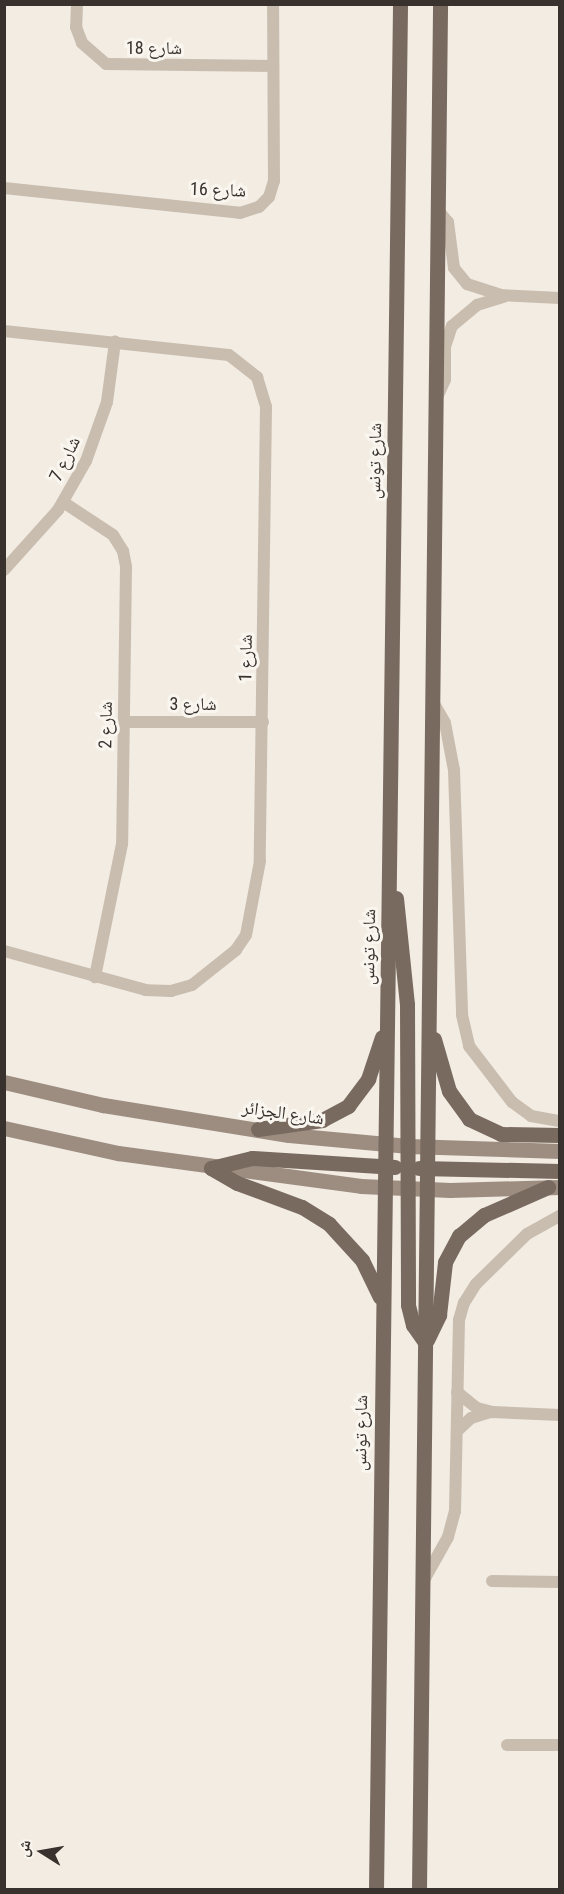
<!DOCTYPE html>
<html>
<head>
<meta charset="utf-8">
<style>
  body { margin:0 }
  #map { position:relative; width:564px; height:1894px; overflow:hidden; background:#f2ece3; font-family:"Roboto Condensed","Noto Naskh Arabic",sans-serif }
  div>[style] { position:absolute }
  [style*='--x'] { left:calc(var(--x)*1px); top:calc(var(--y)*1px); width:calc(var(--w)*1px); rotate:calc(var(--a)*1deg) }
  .minor>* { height:12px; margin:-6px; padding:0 6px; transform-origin:6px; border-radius:6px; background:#c9bdaf }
  .secondary>* { height:15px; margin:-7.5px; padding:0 7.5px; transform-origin:7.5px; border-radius:7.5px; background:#9d8d81 }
  .primary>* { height:15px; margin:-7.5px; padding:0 7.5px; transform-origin:7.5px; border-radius:7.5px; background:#796a5f }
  span { translate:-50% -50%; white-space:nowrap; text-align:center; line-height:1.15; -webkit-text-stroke:6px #f9f6ef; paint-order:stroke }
  .street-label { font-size:18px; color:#39312d }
  .frame { position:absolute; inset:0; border:6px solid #39312d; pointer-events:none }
  .north { position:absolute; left:12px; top:1822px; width:60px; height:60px; -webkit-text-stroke:4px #f9f6ef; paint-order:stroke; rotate:281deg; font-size:16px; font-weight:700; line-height:24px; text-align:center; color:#39312d }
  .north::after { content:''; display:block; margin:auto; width:21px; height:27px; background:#39312d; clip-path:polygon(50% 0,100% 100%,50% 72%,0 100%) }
</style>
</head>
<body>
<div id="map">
  <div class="minor">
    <div style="--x:77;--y:4;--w:23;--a:92"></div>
    <div style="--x:76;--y:27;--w:17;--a:69"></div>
    <div style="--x:82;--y:43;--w:32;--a:41"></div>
    <div style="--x:106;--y:64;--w:167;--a:0.7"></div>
    <div style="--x:4;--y:188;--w:237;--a:6"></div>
    <div style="--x:240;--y:213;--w:20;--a:-18"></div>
    <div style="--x:259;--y:207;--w:14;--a:-45"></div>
    <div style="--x:269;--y:197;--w:17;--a:-73"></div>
    <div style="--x:274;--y:181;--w:177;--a:-90.3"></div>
    <div style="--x:437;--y:209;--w:17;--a:50"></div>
    <div style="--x:448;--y:222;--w:46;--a:82.6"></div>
    <div style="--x:454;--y:268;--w:21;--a:51"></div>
    <div style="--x:467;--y:284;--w:35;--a:18"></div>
    <div style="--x:500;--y:295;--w:60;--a:2.9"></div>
    <div style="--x:4;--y:331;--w:226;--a:6.1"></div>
    <div style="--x:229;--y:355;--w:36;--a:38"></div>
    <div style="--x:257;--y:377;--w:31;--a:73"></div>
    <div style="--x:266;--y:407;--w:454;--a:90.8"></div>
    <div style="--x:260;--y:861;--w:75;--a:100.7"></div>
    <div style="--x:246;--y:935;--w:18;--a:124"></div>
    <div style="--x:236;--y:950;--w:56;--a:141.5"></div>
    <div style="--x:192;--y:985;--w:22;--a:164"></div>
    <div style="--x:171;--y:991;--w:25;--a:-178"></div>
    <div style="--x:146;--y:990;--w:147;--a:-164.6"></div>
    <div style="--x:435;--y:402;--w:24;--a:-66"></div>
    <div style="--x:445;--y:380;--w:33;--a:-90"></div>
    <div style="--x:445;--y:347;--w:22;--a:-72"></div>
    <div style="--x:452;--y:326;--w:33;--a:-40"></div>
    <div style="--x:477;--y:305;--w:28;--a:-17"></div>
    <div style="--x:63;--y:502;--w:60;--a:33.4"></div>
    <div style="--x:113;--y:535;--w:19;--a:58"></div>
    <div style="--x:123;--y:551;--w:16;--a:79"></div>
    <div style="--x:126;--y:567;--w:277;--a:90.8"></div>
    <div style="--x:122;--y:844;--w:136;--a:101.5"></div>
    <div style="--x:4;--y:570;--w:81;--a:-48"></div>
    <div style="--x:58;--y:510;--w:56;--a:-60.3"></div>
    <div style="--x:86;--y:461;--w:63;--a:-70.4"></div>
    <div style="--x:107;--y:402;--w:61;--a:-82.4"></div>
    <div style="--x:433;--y:702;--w:24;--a:60"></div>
    <div style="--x:445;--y:723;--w:48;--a:79.2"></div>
    <div style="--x:454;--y:770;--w:245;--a:88.1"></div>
    <div style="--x:462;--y:1015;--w:32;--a:77"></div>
    <div style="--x:469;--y:1046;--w:71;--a:52.5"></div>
    <div style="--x:512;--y:1102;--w:24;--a:36"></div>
    <div style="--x:531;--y:1116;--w:29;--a:10"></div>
    <div style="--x:124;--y:722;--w:139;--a:0"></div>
    <div style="--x:457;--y:1392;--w:26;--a:39"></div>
    <div style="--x:477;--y:1408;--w:16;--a:15"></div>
    <div style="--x:492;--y:1412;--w:68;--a:2.5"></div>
    <div style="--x:457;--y:1431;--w:19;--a:-43"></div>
    <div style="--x:471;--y:1418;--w:21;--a:-17"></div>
    <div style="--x:424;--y:1580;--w:49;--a:-60.8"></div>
    <div style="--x:448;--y:1537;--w:27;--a:-75"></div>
    <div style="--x:455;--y:1511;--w:191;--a:-88.8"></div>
    <div style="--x:459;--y:1320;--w:18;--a:-74"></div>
    <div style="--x:464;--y:1303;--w:22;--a:-58"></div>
    <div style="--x:476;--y:1284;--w:71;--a:-44.4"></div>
    <div style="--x:527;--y:1234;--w:38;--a:-29"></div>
    <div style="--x:492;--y:1581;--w:68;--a:0.8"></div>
    <div style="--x:507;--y:1745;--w:53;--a:0"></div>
  </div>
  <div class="secondary">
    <div style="--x:4;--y:1082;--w:102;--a:13.1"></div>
    <div style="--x:103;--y:1105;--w:188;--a:9.2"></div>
    <div style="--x:289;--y:1135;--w:120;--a:5.3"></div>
    <div style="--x:408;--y:1146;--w:152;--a:1.9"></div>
    <div style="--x:4;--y:1128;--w:117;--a:12.4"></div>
    <div style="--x:118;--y:1153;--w:245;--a:7.7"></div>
    <div style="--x:361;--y:1186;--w:89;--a:2.6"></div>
    <div style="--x:450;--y:1190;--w:110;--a:-1.6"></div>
  </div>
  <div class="primary">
    <div style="--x:396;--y:898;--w:107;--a:84.1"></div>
    <div style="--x:407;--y:1004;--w:301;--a:89.8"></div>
    <div style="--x:408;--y:1305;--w:21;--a:76"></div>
    <div style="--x:413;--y:1325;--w:21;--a:55"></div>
    <div style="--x:434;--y:1039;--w:54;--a:73.9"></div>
    <div style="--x:449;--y:1091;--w:34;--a:54"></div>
    <div style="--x:469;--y:1119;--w:35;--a:25"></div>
    <div style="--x:501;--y:1134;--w:59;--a:1"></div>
    <div style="--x:258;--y:1129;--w:65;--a:-8"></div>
    <div style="--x:322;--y:1120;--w:30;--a:-28"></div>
    <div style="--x:348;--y:1106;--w:34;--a:-53"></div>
    <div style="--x:368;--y:1079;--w:44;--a:-71.6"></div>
    <div style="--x:211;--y:1168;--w:42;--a:-13.7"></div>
    <div style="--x:252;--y:1158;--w:143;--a:3.6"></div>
    <div style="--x:211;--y:1168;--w:30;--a:30"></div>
    <div style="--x:237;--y:1183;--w:69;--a:20.3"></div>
    <div style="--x:302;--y:1207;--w:32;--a:32"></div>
    <div style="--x:329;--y:1224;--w:49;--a:47.5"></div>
    <div style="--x:362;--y:1260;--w:41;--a:64.1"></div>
    <div style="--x:419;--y:1168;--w:141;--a:1.2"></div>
    <div style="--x:427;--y:1340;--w:28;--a:-64"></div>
    <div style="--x:439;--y:1315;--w:53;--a:-83.5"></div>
    <div style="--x:445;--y:1262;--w:30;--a:-62"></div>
    <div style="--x:459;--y:1236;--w:33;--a:-40"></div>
    <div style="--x:484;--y:1215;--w:70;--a:-23.6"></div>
    <div style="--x:376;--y:1890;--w:1886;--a:-89.27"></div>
    <div style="--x:419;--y:1890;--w:1886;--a:-89.36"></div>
  </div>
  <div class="street-label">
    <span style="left:154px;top:48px">شارع 18</span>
    <span style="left:218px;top:190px;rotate:2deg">شارع 16</span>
    <span style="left:65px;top:459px;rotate:-64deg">شارع 7</span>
    <span style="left:375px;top:461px;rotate:-89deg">شارع تونس</span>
    <span style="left:246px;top:658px;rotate:-89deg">شارع 1</span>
    <span style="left:193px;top:704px">شارع 3</span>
    <span style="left:106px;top:725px;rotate:-89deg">شارع 2</span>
    <span style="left:369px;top:947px;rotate:-89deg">شارع تونس</span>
    <span style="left:283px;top:1113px;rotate:8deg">شارع الجزائر</span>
    <span style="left:361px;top:1433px;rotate:-89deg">شارع تونس</span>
  </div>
  <div class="frame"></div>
  <div class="north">ش</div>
</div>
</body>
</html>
